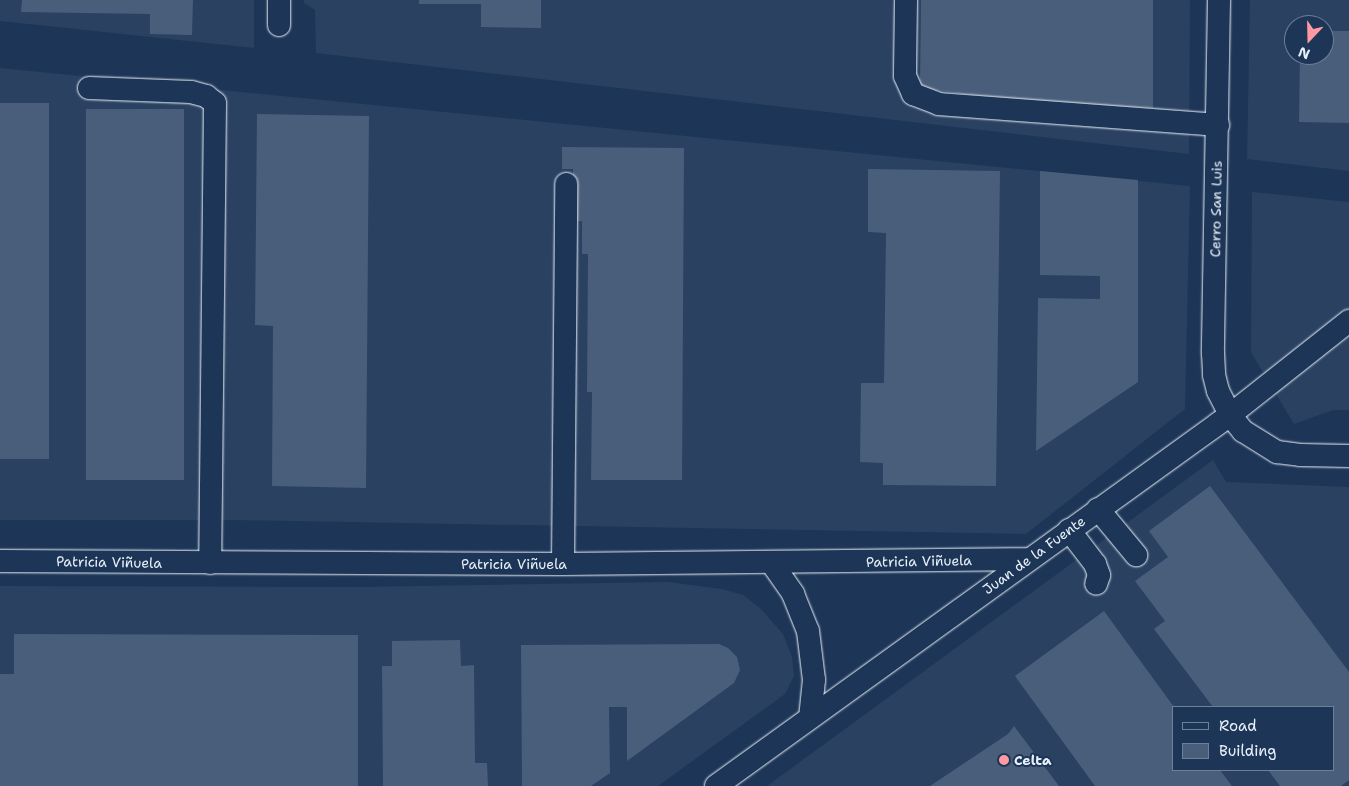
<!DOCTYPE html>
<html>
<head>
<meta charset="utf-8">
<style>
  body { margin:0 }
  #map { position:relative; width:1349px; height:786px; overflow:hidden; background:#1d3557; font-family:"Shantell Sans",sans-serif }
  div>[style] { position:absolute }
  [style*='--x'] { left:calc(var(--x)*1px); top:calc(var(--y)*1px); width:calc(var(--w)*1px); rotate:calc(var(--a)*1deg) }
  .built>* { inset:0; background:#2a4162 }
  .building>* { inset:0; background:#495e7a; transform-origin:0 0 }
  .roads { filter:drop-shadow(0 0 1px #e8f1f8) drop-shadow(0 0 1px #e8f1f8) }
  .minor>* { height:22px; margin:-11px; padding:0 11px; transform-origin:11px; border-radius:11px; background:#1d3557 }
  .dots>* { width:14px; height:14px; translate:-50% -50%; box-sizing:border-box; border:2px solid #1d3557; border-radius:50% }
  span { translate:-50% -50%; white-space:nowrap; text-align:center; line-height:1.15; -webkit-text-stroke:4px #1d3557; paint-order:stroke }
  .street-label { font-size:14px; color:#e8f1f8 }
  .poi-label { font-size:14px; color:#e8f1f8; font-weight:700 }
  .left { translate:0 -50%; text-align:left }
  .legend { position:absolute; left:1172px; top:706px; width:162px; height:65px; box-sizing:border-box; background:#1d3557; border:1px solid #6e8097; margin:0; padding:6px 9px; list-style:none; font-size:15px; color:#e8f1f8 }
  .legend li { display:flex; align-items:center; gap:10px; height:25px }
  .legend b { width:25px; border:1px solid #6e8097 }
  .north { position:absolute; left:1284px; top:15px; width:50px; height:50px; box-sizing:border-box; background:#1d3557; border:1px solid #6e8097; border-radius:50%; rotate:201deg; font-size:14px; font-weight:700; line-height:20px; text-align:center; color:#e8f1f8 }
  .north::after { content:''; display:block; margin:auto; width:18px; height:22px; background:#ff9aa2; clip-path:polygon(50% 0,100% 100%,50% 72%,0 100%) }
</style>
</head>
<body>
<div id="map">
  <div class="built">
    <div style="clip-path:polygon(0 0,254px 0,254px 48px,0 21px)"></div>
    <div style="clip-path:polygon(304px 0,1190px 0,1189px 154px,316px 53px,315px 10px,304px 3px)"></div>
    <div style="clip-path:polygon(evenodd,1250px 0,1349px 0,1349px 171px,1247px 159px,1250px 0,1294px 25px,1324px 25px,1324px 55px,1294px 55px,1294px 25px)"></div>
    <div style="clip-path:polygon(0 68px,1190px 186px,1185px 409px,1026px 534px,234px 520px,0 520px)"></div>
    <div style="clip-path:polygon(1252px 192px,1349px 202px,1349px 410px,1333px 410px,1294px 424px,1251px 352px)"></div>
    <div style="clip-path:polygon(evenodd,1213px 460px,1226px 482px,1349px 487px,1349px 786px,767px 786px,1213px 460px,1173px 707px,1333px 707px,1333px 770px,1173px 770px,1173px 707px)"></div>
    <div style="clip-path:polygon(668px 582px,722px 589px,743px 595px,760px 608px,783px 634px,792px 657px,794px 676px,785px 694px,658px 786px,0 786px,0 586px,359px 587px)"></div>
  </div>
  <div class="building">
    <div style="clip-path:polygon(22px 0,193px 0,192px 35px,150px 34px,150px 14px,21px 12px)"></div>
    <div style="clip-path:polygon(419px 0,541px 0,541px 28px,481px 27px,481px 4px,419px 4px)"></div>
    <div style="clip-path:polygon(921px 0,1153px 0,1153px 108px,1028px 103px,920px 88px)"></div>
    <div style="clip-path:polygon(1324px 31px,1349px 31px,1349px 123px,1299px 122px,1300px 55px,1324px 55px)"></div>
    <div style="left:0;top:103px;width:49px;height:356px"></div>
    <div style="left:86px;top:109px;width:98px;height:371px"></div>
    <div style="clip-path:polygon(257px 114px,369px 116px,366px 488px,272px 486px,273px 326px,255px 325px)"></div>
    <div style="clip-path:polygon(562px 147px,684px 148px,682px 480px,591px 480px,592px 392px,587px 392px,588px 254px,582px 254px,582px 221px,572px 221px,573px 169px,562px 169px)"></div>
    <div style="clip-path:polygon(868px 169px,1000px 171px,996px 486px,883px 485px,883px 463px,860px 462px,861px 383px,884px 383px,886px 233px,868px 232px)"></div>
    <div style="clip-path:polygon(1040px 171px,1138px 180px,1138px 382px,1036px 451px,1038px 298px,1100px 299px,1100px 276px,1040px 275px)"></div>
    <div style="clip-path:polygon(1210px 486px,1349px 672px,1349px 780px,1341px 786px,1280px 786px,1268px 770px,1333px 770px,1333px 707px,1213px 707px,1154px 629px,1165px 621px,1135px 581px,1168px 557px,1149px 531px)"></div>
    <div style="clip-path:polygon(1104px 611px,1174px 707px,1173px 770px,1220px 770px,1232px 786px,1095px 786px,1015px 676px)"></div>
    <div style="clip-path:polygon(14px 634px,358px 635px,358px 786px,0 786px,0 674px,14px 674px)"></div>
    <div style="clip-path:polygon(460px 640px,461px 666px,474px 665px,475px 763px,487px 763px,488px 786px,383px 786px,382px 666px,392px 666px,392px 641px)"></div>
    <div style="clip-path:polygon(719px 644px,728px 648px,737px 657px,740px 670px,734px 683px,627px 761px,627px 707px,609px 707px,610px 773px,591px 786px,522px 786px,521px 645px)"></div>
    <div style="clip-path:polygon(1014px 726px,1059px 786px,930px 786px,1008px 734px)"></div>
  </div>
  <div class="roads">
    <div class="minor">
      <div style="--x:279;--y:0;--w:25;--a:90"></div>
      <div style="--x:906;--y:0;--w:76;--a:90.8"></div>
      <div style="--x:905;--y:76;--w:20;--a:66"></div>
      <div style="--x:913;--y:94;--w:28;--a:21"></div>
      <div style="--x:939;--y:104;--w:280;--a:4.3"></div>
      <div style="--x:1219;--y:0;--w:353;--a:91"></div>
      <div style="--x:1213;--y:353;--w:22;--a:87"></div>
      <div style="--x:1214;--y:375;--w:16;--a:76"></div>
      <div style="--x:1218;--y:391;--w:27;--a:63"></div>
      <div style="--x:1230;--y:415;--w:21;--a:51"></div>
      <div style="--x:1243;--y:431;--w:40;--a:32"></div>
      <div style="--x:1277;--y:452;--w:23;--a:7"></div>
      <div style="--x:1300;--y:455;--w:49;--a:1.2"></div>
      <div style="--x:89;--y:88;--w:102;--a:2.2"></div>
      <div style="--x:191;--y:92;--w:16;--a:15"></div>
      <div style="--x:206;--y:96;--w:11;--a:38"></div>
      <div style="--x:215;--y:103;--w:460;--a:90.6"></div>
      <div style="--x:1098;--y:509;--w:60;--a:50.4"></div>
      <div style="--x:1069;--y:530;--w:43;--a:52.6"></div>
      <div style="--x:1095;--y:564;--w:12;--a:70"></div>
      <div style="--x:1099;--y:575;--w:9;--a:108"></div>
      <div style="--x:0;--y:561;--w:563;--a:0.31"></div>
      <div style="--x:563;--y:564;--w:464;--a:-0.6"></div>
      <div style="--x:771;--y:562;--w:39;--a:55"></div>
      <div style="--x:793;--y:594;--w:40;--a:68"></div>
      <div style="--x:808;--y:631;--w:49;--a:83"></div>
      <div style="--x:814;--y:680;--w:38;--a:96"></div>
      <div style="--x:563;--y:564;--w:380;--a:-89.5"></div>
      <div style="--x:716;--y:786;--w:634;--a:-35.82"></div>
      <div style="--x:1230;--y:415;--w:152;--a:-38.3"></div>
    </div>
  </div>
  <div class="dots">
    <div style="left:1004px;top:760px;background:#ff9aa2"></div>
  </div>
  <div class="street-label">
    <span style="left:1216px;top:209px;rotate:-89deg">Cerro San Luis</span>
    <span style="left:1034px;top:555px;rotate:-36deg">Juan de la Fuente</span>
    <span style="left:919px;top:561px;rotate:-1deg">Patricia Viñuela</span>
    <span style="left:109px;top:562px;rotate:1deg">Patricia Viñuela</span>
    <span style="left:514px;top:564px">Patricia Viñuela</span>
  </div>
  <div class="poi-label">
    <span class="left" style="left:1014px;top:760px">Celta</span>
  </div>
  <ul class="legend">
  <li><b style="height:6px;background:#1d3557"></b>Road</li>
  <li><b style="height:14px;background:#495e7a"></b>Building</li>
  </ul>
  <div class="north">N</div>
</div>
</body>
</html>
